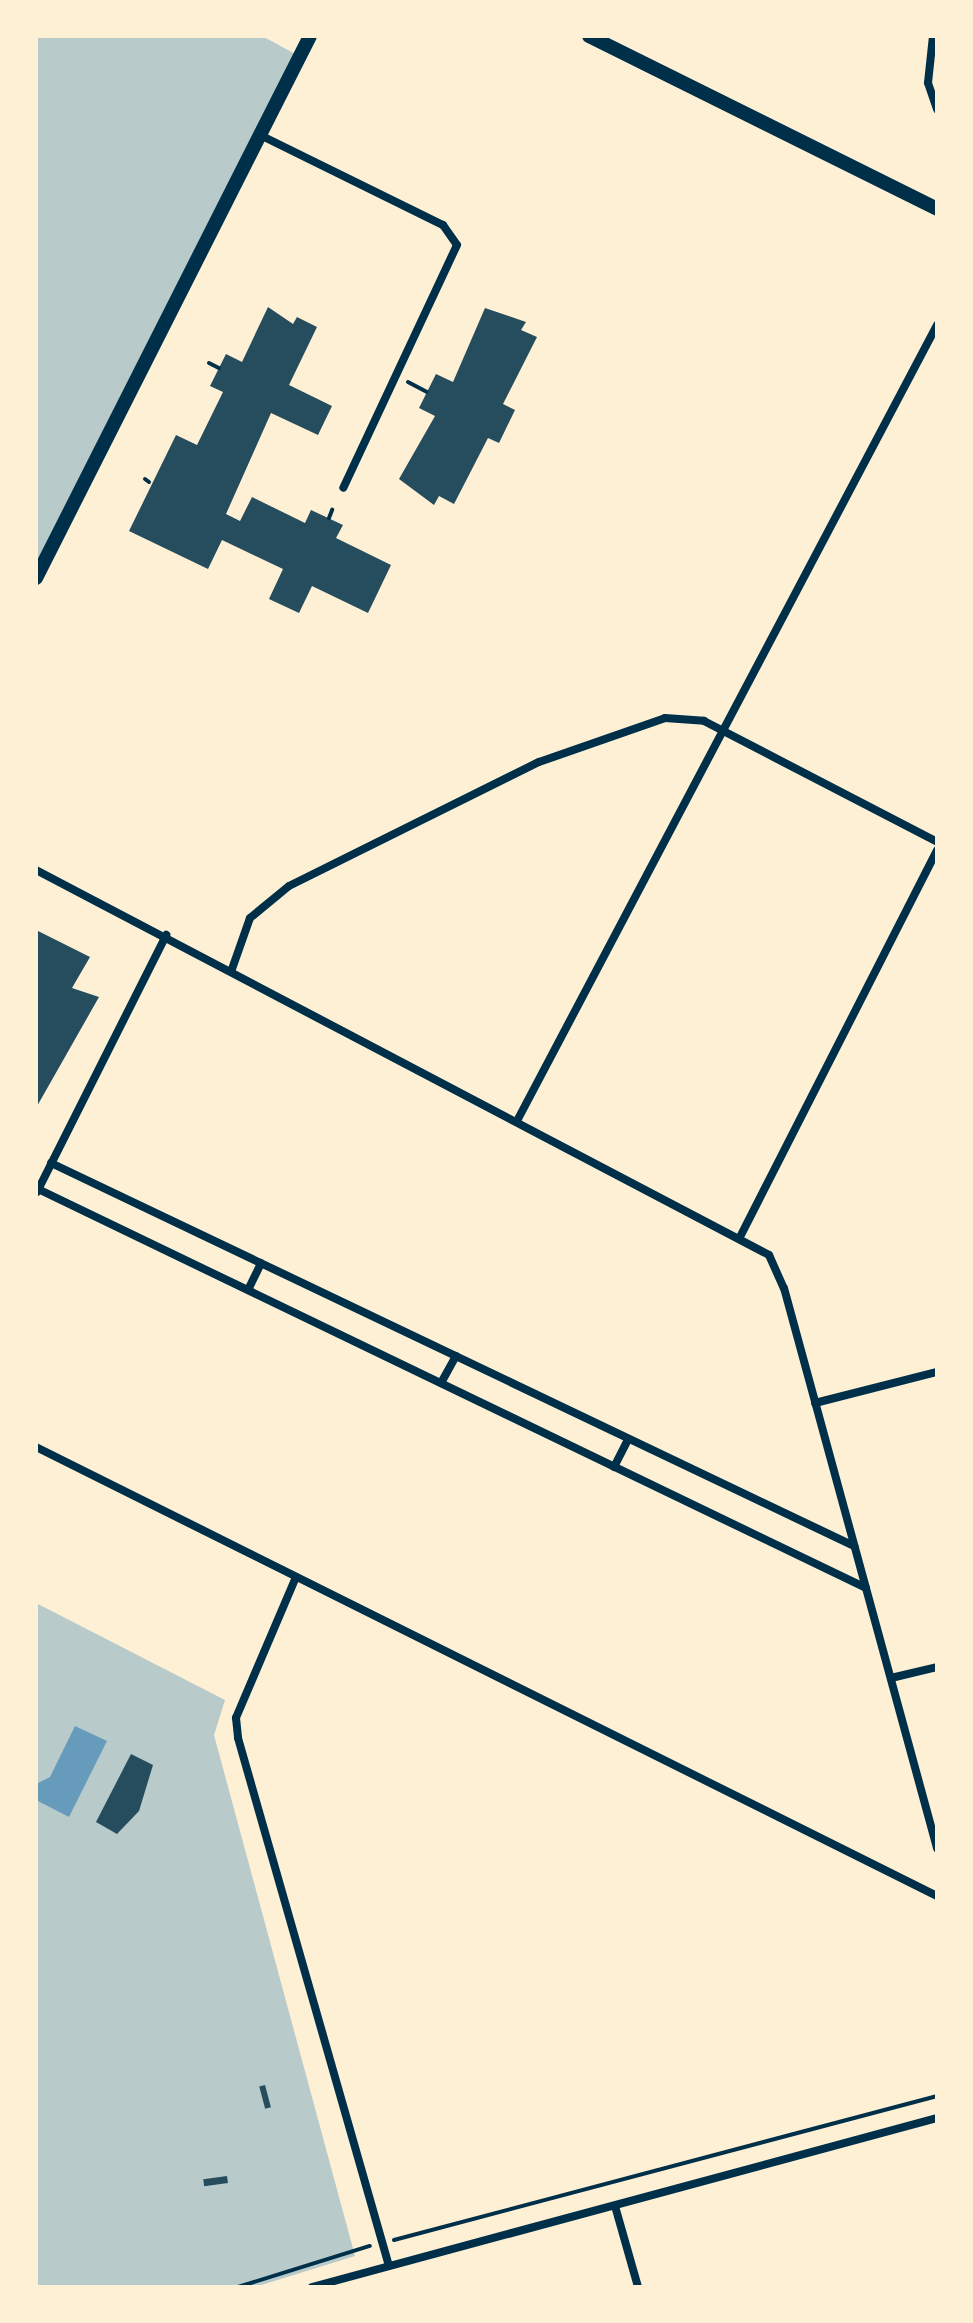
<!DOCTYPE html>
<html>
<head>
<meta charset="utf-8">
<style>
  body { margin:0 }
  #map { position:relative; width:973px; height:2323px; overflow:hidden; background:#fdf0d5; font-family:"Golos Text",sans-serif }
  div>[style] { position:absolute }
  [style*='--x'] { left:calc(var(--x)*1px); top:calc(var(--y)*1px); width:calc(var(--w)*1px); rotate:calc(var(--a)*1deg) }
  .green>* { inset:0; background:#b9caca }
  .water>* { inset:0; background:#669bbc }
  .building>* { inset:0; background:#264d5e; transform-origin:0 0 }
  .path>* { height:4px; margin:-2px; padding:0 2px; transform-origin:2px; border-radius:2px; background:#003049 }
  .minor>* { height:8px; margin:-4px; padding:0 4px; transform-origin:4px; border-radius:4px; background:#003049 }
  .tertiary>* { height:14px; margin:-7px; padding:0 7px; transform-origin:7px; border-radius:7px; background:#003049 }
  span { translate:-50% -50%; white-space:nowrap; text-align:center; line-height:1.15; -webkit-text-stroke:7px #fdf0d5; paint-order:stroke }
  .frame { position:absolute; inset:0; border:38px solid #fdf0d5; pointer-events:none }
</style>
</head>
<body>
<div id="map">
  <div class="green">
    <div style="clip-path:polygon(36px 36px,262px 36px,299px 56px,36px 590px)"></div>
    <div style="clip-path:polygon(36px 1603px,225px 1700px,214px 1735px,355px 2256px,255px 2287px,36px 2287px)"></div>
  </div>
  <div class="water">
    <div style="clip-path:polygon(75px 1726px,107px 1741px,69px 1817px,36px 1800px,36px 1784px,50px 1777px)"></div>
  </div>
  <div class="building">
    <div style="clip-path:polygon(268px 307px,293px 324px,297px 317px,317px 327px,289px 385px,332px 406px,318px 435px,271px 413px,226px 514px,240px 521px,252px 497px,305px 523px,311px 510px,343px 525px,336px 538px,391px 565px,368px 613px,312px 586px,299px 613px,269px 599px,283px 569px,222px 540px,208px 569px,129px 531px,176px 435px,197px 445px,223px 392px,210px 386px,226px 354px,242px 362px)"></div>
    <div style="clip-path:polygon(485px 308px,526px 322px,521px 330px,537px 337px,503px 404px,515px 410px,499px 443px,488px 438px,454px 504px,439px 496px,434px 505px,399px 479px,435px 416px,419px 408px,436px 374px,453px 382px)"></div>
    <div style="clip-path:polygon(36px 930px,90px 957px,72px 988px,99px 997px,36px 1108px)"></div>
    <div style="clip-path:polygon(131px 1754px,153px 1765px,139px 1811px,117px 1834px,96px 1822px)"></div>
    <div style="left:265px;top:2085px;width:23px;height:6px;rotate:75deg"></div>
    <div style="left:227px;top:2176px;width:7px;height:24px;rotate:82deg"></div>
  </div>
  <div class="path">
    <div style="--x:209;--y:363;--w:11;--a:27"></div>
    <div style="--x:408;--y:382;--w:21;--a:28"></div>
    <div style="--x:145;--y:479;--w:5;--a:37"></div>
    <div style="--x:329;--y:518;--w:9;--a:-69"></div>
    <div style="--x:394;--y:2240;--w:562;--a:-14.85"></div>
    <div style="--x:238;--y:2287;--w:138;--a:-17.3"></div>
  </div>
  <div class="minor">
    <div style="--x:933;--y:36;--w:47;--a:96.1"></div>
    <div style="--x:928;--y:83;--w:28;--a:71"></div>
    <div style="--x:260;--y:135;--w:204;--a:26.2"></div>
    <div style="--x:443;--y:225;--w:24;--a:55"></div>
    <div style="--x:457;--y:245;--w:268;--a:115.1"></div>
    <div style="--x:36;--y:870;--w:828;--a:27.71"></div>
    <div style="--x:769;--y:1255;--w:36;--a:66"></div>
    <div style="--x:784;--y:1288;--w:581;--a:74.72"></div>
    <div style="--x:232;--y:969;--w:54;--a:-70.6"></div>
    <div style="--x:250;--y:918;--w:50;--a:-39.4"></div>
    <div style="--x:289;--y:886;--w:279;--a:-26.4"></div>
    <div style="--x:539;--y:762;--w:133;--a:-19.2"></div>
    <div style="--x:665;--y:718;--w:39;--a:4"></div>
    <div style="--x:704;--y:721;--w:263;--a:27.4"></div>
    <div style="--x:518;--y:1119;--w:898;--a:-62.18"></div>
    <div style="--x:51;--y:1163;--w:890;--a:25.5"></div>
    <div style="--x:38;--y:1189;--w:919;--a:25.73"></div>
    <div style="--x:37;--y:1192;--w:288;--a:-63.3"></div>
    <div style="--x:741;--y:1235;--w:432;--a:-63"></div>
    <div style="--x:248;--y:1290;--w:30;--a:-64"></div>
    <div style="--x:441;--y:1383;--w:31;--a:-61"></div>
    <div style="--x:815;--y:1403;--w:126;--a:-14.3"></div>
    <div style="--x:36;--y:1447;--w:1007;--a:26.49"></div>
    <div style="--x:614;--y:1467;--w:31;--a:-63"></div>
    <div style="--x:296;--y:1577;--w:153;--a:113.1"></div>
    <div style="--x:236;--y:1718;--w:20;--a:84"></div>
    <div style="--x:238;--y:1738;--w:549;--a:74.04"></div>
    <div style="--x:891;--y:1678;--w:47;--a:-13.4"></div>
    <div style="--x:615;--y:2206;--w:84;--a:74.1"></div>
    <div style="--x:312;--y:2287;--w:647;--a:-15.13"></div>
  </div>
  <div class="tertiary">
    <div style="--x:589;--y:36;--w:389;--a:26.4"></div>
    <div style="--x:36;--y:578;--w:607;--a:-63.18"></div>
  </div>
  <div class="frame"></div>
</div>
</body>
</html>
